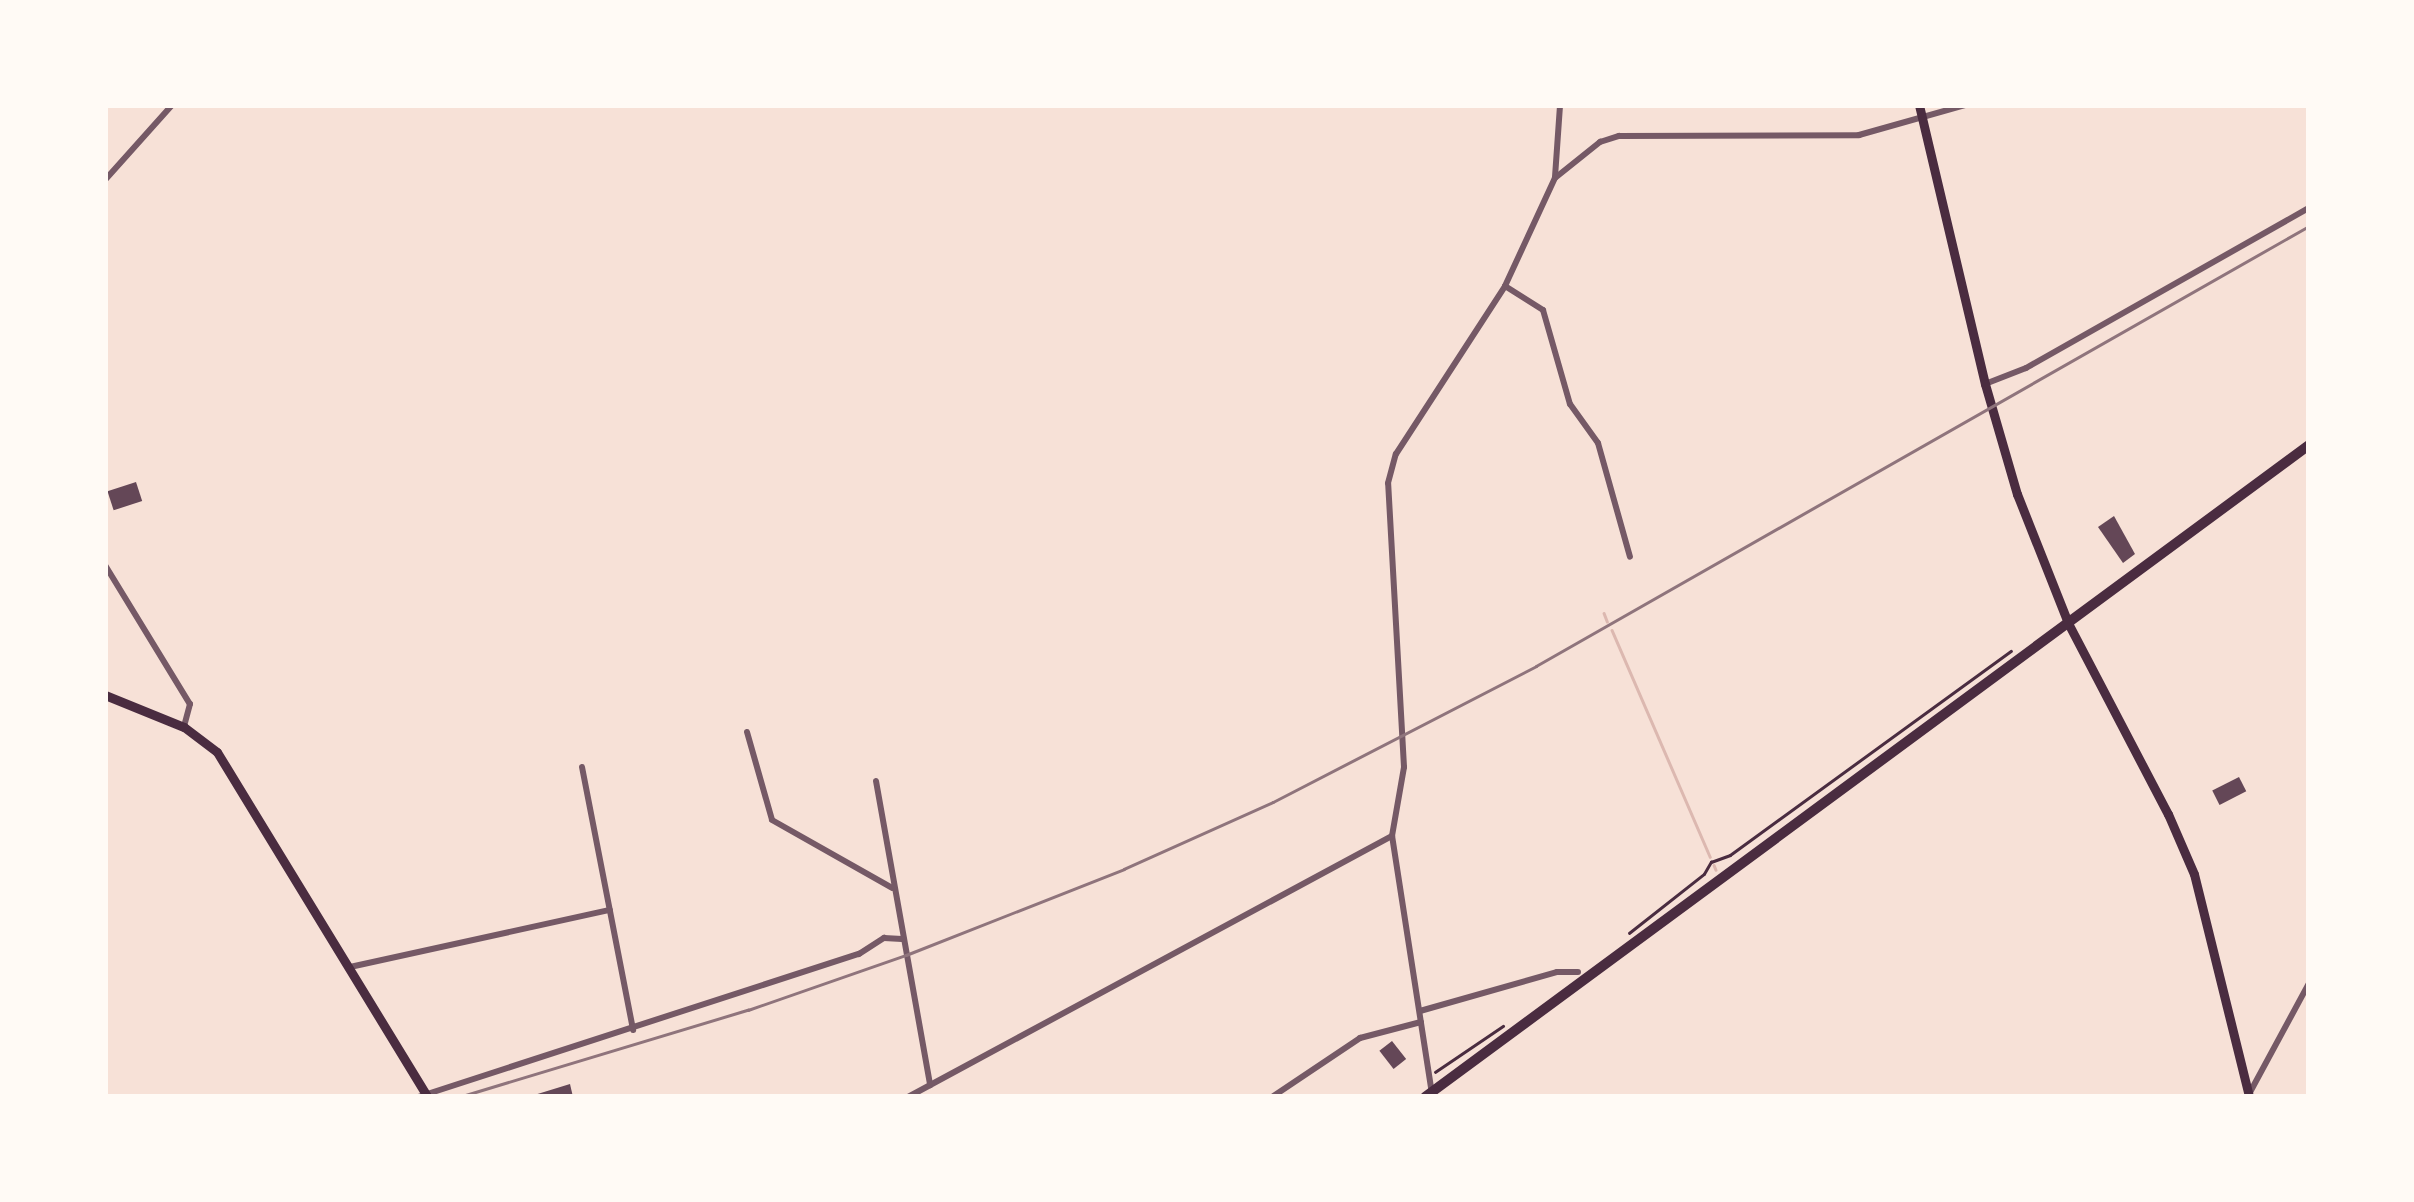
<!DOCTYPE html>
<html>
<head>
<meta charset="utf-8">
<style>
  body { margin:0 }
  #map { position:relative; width:2414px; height:1202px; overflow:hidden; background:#f7e1d7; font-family:Poppins,sans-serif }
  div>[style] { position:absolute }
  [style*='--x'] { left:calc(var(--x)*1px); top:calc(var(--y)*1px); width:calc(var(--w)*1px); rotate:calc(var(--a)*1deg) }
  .stream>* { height:2.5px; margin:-1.25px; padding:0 1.25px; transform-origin:1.25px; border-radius:1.25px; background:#dcb8b0 }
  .building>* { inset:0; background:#644757; transform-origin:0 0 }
  .path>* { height:2.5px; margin:-1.25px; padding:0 1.25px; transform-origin:1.25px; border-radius:1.25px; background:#4a2c40 }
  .minor>* { height:6px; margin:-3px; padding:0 3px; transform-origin:3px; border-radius:3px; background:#755966 }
  .secondary>* { height:9px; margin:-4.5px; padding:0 4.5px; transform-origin:4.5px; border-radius:4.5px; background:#4a2c40 }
  .primary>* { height:10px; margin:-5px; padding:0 5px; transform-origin:5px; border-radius:5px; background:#4a2c40 }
  .rail>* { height:2.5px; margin:-1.25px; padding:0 1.25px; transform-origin:1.25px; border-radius:1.25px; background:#8f747c }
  span { translate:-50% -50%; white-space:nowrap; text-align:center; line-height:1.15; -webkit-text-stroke:8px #fffaf5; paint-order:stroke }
  .frame { position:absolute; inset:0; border:108px solid #fffaf5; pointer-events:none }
</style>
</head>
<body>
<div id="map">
  <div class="stream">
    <div style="--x:1604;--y:613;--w:9;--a:69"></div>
    <div style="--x:1612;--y:630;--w:247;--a:66.6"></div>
    <div style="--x:1714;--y:865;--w:5;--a:68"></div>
  </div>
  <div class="building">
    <div style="left:136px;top:482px;width:20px;height:30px;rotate:72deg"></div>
    <div style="clip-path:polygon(2114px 516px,2135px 554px,2123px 563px,2098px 527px)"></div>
    <div style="left:2239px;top:777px;width:16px;height:30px;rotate:63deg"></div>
    <div style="left:1392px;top:1041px;width:23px;height:16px;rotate:52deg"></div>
    <div style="clip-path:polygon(570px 1084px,573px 1097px,531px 1097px,531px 1096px)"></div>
  </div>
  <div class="path">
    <div style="--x:1629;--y:933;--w:95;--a:-38.2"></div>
    <div style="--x:1704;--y:874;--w:14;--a:-60"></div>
    <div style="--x:1711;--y:862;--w:20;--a:-20"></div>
    <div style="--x:1730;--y:855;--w:347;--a:-36"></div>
    <div style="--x:1435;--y:1072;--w:82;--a:-34.1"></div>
  </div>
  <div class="minor">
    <div style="--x:1555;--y:177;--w:72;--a:-86"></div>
    <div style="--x:105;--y:180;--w:101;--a:-48.2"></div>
    <div style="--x:1505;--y:286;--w:45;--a:32.3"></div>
    <div style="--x:1543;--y:310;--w:98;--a:74"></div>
    <div style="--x:1570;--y:404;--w:48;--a:54.3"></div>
    <div style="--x:1598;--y:443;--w:118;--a:74.3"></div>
    <div style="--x:1985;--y:384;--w:44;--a:-21.3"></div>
    <div style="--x:2026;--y:368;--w:325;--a:-29.5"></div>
    <div style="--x:105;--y:565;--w:163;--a:58.6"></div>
    <div style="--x:190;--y:704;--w:24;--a:105"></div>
    <div style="--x:747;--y:732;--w:91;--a:74.1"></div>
    <div style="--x:772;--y:820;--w:138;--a:29.5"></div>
    <div style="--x:582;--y:767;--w:268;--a:79"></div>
    <div style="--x:876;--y:781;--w:309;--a:79.9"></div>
    <div style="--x:350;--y:967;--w:266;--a:-12.4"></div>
    <div style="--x:1420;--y:1011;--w:142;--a:-15.9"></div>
    <div style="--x:1557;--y:972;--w:21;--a:0"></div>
    <div style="--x:1432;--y:1094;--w:261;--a:-98.8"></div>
    <div style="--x:1392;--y:836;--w:70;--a:-80.1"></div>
    <div style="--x:1404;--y:767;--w:284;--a:-93.2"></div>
    <div style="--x:1388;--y:483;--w:30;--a:-75"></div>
    <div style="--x:1396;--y:454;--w:200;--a:-57"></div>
    <div style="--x:1505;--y:286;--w:119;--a:-65.2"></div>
    <div style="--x:1555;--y:178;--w:58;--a:-38.7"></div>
    <div style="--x:1600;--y:142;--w:20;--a:-18"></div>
    <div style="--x:1619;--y:136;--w:240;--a:-0.2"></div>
    <div style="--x:1859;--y:135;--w:110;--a:-15.8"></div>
    <div style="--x:2248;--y:1096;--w:128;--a:-61.6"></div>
    <div style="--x:418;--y:1097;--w:464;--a:-18"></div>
    <div style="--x:859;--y:954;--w:30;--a:-33"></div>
    <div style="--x:884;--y:938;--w:18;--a:3"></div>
    <div style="--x:908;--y:1097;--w:550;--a:-28.34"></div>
    <div style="--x:1272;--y:1097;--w:106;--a:-33.8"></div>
    <div style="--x:1360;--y:1038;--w:63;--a:-14.7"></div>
  </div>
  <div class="secondary">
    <div style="--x:1919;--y:105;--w:287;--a:76.7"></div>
    <div style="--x:1985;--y:384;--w:115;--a:73.8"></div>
    <div style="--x:2017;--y:494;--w:139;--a:68.4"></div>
    <div style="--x:2068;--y:623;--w:216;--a:62.4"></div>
    <div style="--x:2168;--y:814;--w:65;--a:66.6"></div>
    <div style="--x:2194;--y:874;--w:230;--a:76.1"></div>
    <div style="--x:105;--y:695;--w:85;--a:22.1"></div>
    <div style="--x:184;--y:727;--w:41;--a:37.1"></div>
    <div style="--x:217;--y:752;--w:404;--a:58.6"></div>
  </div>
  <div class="primary">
    <div style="--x:1425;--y:1097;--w:1098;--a:-36.41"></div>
  </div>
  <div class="rail">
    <div style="--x:459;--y:1097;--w:302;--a:-16.8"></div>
    <div style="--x:748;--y:1010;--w:167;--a:-19.2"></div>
    <div style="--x:906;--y:955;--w:234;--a:-21.5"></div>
    <div style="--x:1124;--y:869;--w:163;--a:-24.2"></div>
    <div style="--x:1273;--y:802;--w:296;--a:-27.3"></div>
    <div style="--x:1536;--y:666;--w:889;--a:-29.65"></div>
  </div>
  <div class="frame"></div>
</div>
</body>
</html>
